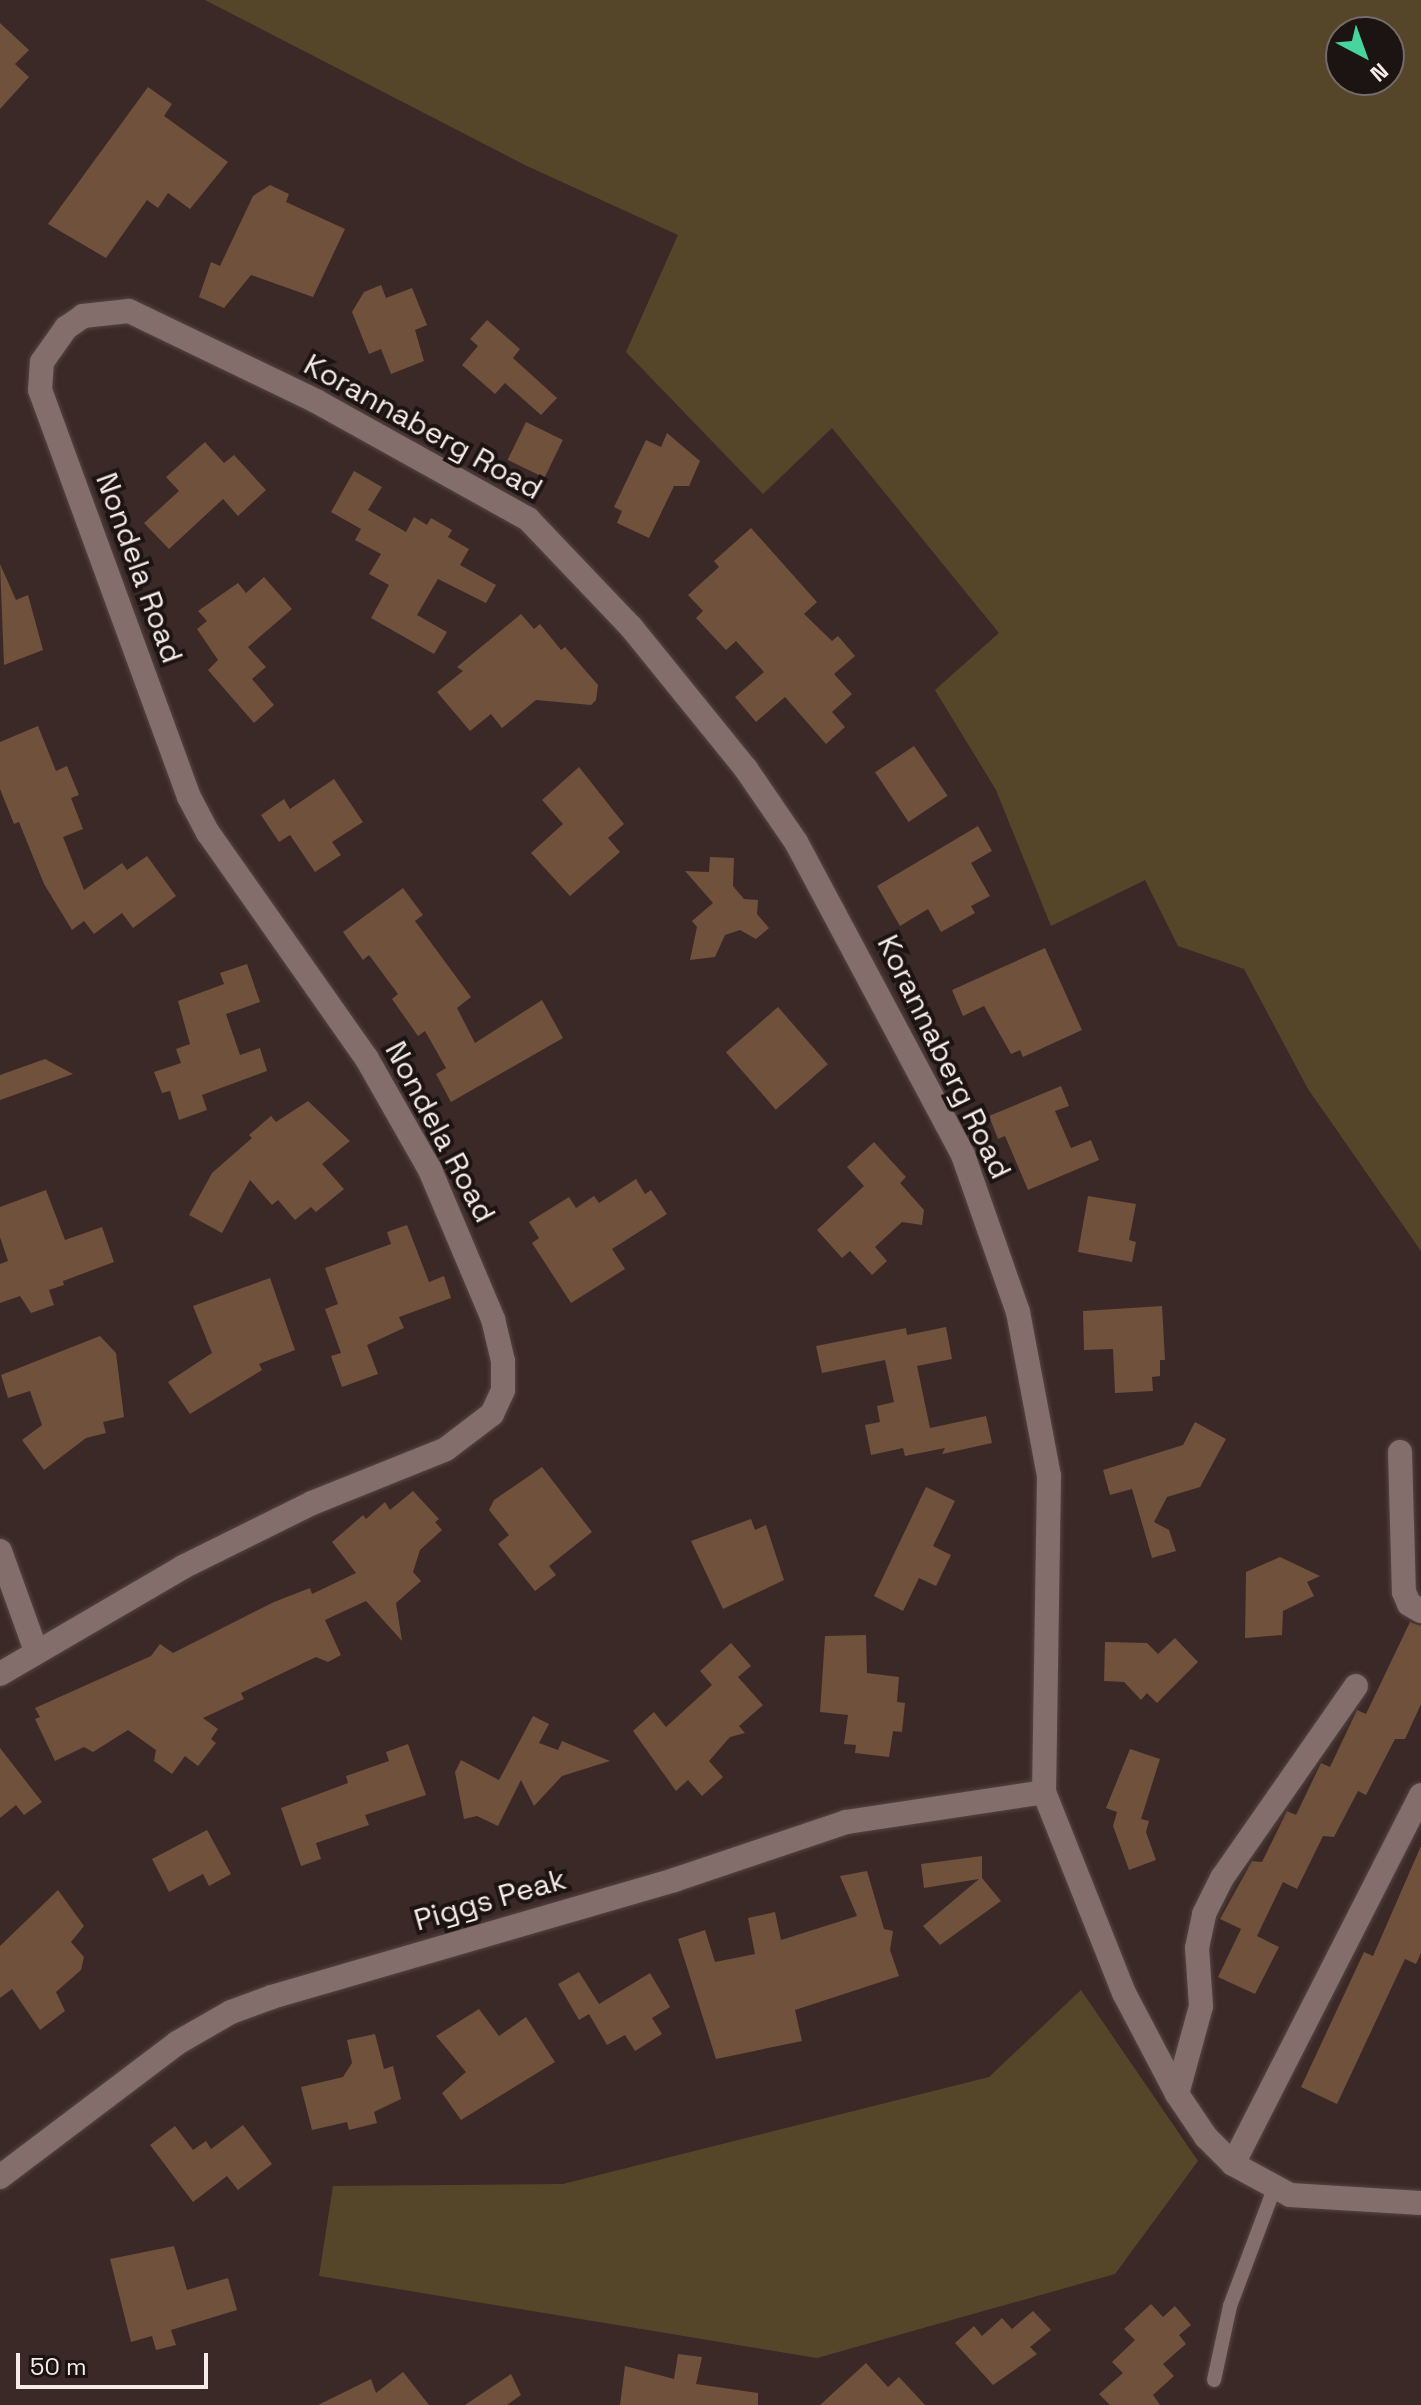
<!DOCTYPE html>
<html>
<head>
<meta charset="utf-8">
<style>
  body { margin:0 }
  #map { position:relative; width:1421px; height:2405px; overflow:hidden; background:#3b2927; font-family:"Space Grotesk",sans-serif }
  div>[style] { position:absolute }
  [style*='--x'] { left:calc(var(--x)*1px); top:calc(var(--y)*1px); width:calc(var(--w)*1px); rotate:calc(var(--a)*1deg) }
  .green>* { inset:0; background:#55462a }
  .building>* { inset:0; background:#70513c; transform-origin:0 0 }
  .roads { filter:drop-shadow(0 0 2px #544543) drop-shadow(0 0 2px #544543) }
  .service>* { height:14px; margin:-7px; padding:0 7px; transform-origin:7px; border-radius:7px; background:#836e6b }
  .minor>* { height:24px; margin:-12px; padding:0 12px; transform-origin:12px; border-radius:12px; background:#836e6b }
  span { translate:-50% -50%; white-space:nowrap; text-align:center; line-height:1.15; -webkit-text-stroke:8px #1c1413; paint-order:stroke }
  .street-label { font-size:30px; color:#f7ebe9 }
  .north { position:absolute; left:1325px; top:16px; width:80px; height:80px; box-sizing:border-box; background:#1c1413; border:2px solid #746a69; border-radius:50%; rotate:139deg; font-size:22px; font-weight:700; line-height:32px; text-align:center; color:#f7ebe9 }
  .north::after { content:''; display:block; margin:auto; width:28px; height:36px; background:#47d49d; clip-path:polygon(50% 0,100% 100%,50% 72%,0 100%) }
  .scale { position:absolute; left:16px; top:2353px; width:192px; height:36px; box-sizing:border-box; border:4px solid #f7ebe9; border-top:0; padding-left:10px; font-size:24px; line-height:28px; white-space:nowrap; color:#f7ebe9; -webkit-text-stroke:6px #1c1413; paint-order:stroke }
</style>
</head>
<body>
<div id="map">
  <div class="green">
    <div style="clip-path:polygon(evenodd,205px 0,1421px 0,1421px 1251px,1308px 1089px,1244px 969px,1178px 946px,1145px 880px,1051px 926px,996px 790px,935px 690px,999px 633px,832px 428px,763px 494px,626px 352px,678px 235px,527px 166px,205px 0,1341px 32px,1389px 32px,1389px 80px,1341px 80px,1341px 32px)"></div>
    <div style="clip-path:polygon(1081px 1990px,1198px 2161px,1115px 2274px,817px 2358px,319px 2276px,333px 2186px,563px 2184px,989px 2077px)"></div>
  </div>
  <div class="building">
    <div style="clip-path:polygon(0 23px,29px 50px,15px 64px,29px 77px,0 109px)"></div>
    <div style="clip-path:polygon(148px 87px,172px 104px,164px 116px,228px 162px,190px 209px,168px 193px,158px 208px,147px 200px,106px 258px,48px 224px)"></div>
    <div style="clip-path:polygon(270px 185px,289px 194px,286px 202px,345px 229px,313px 297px,251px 275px,224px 308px,199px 297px,211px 262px,220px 266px,253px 196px)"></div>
    <div style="clip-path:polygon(381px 285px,386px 298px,412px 288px,427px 325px,415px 330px,424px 361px,391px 374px,381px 349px,369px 354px,352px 312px,364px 292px)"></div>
    <div style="clip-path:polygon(487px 320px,520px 349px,513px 358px,557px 398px,541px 415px,505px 383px,495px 394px,462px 365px,478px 346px,470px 339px)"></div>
    <div style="left:526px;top:422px;width:41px;height:42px;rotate:26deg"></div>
    <div style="clip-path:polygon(667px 433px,700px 461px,689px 486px,674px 486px,649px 538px,617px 523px,622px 511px,614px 507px,646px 440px,661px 447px)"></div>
    <div style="clip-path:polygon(205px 442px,224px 463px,234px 455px,266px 490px,238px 516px,223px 499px,169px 549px,144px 523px,179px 491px,166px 477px)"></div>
    <div style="clip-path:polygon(354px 471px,382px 487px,368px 510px,406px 532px,414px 517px,427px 525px,431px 518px,452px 530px,448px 537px,469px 549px,460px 565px,496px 585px,486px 603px,438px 579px,417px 615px,447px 632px,434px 654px,371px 618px,389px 585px,369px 574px,381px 554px,355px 540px,361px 529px,331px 512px)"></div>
    <div style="clip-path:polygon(751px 528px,817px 602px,804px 614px,832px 641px,838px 636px,855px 656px,834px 674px,852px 694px,832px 712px,845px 727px,826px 744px,785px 697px,756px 722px,735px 697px,764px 672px,736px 641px,726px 650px,696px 618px,703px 611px,688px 595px,719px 567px,714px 561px)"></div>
    <div style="clip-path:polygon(0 564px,16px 600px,28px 595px,43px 650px,4px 665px)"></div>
    <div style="clip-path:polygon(264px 577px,292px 609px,248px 647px,266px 667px,252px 679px,274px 705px,254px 723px,208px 670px,218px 660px,197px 629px,207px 621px,198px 611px,238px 583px,246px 593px)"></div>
    <div style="clip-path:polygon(521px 614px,534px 629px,540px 624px,561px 650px,565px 647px,598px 685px,596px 700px,591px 705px,536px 700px,502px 728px,491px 714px,470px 731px,437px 692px,463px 671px,457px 667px)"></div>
    <div style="clip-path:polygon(38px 726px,56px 771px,67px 766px,79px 795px,71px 798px,83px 829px,63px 837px,84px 890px,122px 863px,127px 870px,147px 856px,176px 896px,133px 928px,122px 913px,94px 934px,84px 921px,72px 930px,44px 884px,19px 822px,14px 824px,0 789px,0 742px)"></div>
    <div style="left:914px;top:746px;width:60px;height:47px;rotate:56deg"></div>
    <div style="clip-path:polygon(579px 767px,624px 824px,608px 838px,620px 852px,570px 896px,531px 853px,563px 824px,542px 800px)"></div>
    <div style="clip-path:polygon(334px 779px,363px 822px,332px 842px,341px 855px,315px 872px,290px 835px,279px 842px,261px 815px,284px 799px,290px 809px)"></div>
    <div style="clip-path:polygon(978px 826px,992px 851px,971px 863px,990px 896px,971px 906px,975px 913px,941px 932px,928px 909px,900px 926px,877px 886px)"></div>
    <div style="clip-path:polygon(710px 857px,734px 858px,733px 886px,744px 899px,758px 900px,757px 914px,769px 928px,756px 939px,740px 930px,725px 935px,715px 957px,690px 960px,697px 927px,692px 921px,713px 903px,685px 871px,709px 872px)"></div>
    <div style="clip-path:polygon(403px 888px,423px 915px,415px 921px,471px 997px,457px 1008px,475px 1043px,542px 1000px,563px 1038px,451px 1102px,436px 1074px,446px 1068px,425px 1031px,418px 1036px,392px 999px,398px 994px,369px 955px,363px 960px,343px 932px)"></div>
    <div style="clip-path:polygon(1045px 948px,1082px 1030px,1023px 1057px,1020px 1050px,1011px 1054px,984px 1006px,963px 1016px,952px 990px)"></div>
    <div style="clip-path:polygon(247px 964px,260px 1002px,226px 1014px,240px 1055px,260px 1048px,267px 1071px,202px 1095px,207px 1110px,179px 1120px,170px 1091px,162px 1093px,154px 1072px,181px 1063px,176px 1049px,190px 1044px,178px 1001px,224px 984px,220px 973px)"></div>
    <div style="left:778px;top:1007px;width:76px;height:69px;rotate:49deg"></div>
    <div style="clip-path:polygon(45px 1059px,73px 1074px,0 1100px,0 1075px)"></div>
    <div style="clip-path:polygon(1061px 1086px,1069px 1106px,1055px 1111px,1071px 1148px,1091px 1140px,1099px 1160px,1028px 1190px,1005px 1136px,998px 1139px,989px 1116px)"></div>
    <div style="clip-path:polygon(308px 1101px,350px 1141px,322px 1164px,344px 1189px,316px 1212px,311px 1207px,295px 1220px,278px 1200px,272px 1205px,250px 1180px,222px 1233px,189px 1215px,212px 1173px,252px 1138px,249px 1135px,271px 1116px,276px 1122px)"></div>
    <div style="clip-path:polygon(874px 1142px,906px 1177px,900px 1183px,924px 1210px,922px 1225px,902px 1222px,875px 1247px,887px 1261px,872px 1275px,850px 1251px,842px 1258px,817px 1230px,864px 1186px,847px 1167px)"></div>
    <div style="clip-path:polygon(636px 1179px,645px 1194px,651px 1190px,667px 1214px,612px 1249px,625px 1269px,571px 1303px,532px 1243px,539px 1238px,529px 1222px,569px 1197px,576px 1208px,594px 1196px,599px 1203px)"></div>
    <div style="clip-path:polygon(46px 1190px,65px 1240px,102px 1227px,114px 1262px,63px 1281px,64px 1285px,49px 1290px,54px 1305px,31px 1313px,20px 1296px,0 1303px,0 1264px,8px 1261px,0 1237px,0 1207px)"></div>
    <div style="clip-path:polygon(1088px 1196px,1136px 1204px,1129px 1240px,1136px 1242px,1132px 1262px,1078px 1252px)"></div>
    <div style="clip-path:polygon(407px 1225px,429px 1282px,444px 1276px,451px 1298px,399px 1317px,404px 1328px,367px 1345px,378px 1374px,342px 1387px,331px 1356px,341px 1353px,325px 1309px,338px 1304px,325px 1268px,391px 1244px,387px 1232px)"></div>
    <div style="clip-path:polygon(270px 1278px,295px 1350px,259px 1364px,262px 1370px,190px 1414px,168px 1382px,212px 1353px,193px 1306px)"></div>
    <div style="clip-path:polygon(1162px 1306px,1165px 1360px,1160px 1360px,1160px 1376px,1152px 1377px,1153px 1391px,1115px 1393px,1113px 1349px,1084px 1350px,1083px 1311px)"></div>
    <div style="clip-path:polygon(946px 1327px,952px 1359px,917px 1366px,930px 1428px,986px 1416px,992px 1443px,942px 1454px,945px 1448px,905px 1456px,903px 1448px,871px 1455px,865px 1425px,880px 1422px,877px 1406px,894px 1402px,885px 1360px,822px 1373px,816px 1346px,906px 1328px,907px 1335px)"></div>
    <div style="clip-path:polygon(100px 1336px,116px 1353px,124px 1417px,103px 1422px,106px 1433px,86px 1438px,44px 1470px,22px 1440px,42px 1425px,30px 1391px,8px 1398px,1px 1375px)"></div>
    <div style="clip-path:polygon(1195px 1422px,1226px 1439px,1200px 1487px,1167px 1497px,1154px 1522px,1169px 1530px,1176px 1551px,1152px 1558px,1132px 1489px,1110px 1495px,1103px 1470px,1183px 1445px)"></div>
    <div style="clip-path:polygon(542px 1467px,592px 1532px,549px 1566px,556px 1575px,535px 1591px,498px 1544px,509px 1535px,489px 1510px,494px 1500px)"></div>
    <div style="clip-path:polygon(926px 1487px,955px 1501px,933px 1546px,951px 1555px,936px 1586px,919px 1578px,903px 1611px,874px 1596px)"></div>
    <div style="clip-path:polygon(413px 1491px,439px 1519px,435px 1522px,442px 1530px,420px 1550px,413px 1572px,421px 1581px,396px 1603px,402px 1641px,366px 1601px,325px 1620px,341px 1655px,328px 1662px,316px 1657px,241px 1693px,244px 1699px,203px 1718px,218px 1729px,211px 1739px,216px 1743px,198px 1766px,185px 1756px,172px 1774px,154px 1761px,156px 1750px,128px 1730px,93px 1752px,84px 1747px,55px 1761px,35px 1719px,40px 1717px,35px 1708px,151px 1656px,160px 1644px,173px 1653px,274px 1602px,310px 1588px,312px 1594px,356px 1573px,332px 1542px,363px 1515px,366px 1519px,385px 1502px,390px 1510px)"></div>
    <div style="clip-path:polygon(751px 1519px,755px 1530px,766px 1525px,784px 1580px,723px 1609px,691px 1541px)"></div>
    <div style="clip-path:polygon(1280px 1557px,1320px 1576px,1307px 1582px,1314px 1596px,1283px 1611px,1282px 1635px,1245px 1638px,1246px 1572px)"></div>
    <div style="clip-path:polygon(1410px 1622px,1421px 1626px,1421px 1704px,1405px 1739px,1395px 1739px,1366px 1795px,1358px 1791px,1334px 1837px,1323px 1836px,1297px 1889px,1283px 1882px,1257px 1936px,1279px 1947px,1255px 1994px,1218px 1977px,1241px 1929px,1220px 1919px,1252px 1861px,1262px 1862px,1287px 1811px,1296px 1815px,1321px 1763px,1330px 1767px,1357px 1710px,1366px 1714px)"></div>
    <div style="clip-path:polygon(866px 1635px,867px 1673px,899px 1677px,897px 1702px,905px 1703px,902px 1732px,893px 1731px,889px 1757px,855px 1753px,856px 1745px,844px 1744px,848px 1715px,820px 1712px,825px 1636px)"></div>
    <div style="clip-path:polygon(1175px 1638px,1198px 1662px,1157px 1703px,1147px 1693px,1141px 1700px,1124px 1682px,1104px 1681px,1105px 1642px,1147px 1643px,1158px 1654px)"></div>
    <div style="clip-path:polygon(731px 1643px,751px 1666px,738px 1677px,763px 1705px,739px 1726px,745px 1733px,730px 1737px,709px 1761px,723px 1777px,702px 1796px,688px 1780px,676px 1791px,633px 1731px,654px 1712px,666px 1727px,712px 1685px,700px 1671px)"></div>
    <div style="clip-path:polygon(533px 1716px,549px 1724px,539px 1743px,558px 1750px,562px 1741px,610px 1761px,562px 1776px,534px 1806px,521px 1780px,498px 1826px,477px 1816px,464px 1819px,455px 1772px,461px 1760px,499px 1780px)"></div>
    <div style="clip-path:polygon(408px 1744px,426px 1795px,365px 1815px,369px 1825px,316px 1843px,321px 1859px,301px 1866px,281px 1808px,348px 1783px,346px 1776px,389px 1761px,386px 1752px)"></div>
    <div style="clip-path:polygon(0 1748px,42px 1802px,24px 1815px,16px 1805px,0 1818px)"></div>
    <div style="clip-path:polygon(1130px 1749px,1160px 1759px,1141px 1819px,1149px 1821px,1146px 1832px,1156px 1860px,1129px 1870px,1113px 1826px,1117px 1812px,1106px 1808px)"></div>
    <div style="clip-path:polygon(207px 1830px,231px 1874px,209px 1886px,203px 1874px,169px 1892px,152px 1859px)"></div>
    <div style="clip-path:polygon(1421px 1846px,1421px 1953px,1416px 1964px,1405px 1959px,1337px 2104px,1301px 2087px,1364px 1952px,1373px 1956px)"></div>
    <div style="clip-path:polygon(982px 1856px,982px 1878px,1001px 1901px,940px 1945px,923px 1926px,979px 1879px,924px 1888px,921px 1864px)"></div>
    <div style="clip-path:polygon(867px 1871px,884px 1929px,893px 1931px,890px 1950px,899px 1976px,795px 2010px,802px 2041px,716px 2059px,678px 1939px,705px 1930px,715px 1962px,755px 1954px,748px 1918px,775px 1912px,781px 1940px,857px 1916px,840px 1876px)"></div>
    <div style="clip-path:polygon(58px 1890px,84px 1926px,71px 1942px,84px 1957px,81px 1970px,56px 1992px,65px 2011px,40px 2030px,12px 1989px,0 1998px,0 1946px)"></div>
    <div style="clip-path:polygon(579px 1972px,599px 2004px,650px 1973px,670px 2007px,652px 2018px,662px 2034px,635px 2051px,625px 2035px,607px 2045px,589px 2014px,579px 2020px,558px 1984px)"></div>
    <div style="clip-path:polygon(479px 2009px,499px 2036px,526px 2017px,555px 2062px,461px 2120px,442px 2093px,466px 2072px,436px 2036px)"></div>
    <div style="clip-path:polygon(375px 2034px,384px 2069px,393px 2066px,401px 2099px,374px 2112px,377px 2123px,349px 2130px,347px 2122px,312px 2130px,301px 2087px,343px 2077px,352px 2063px,347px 2040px)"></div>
    <div style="clip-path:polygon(243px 2125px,272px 2164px,238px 2190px,227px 2176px,193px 2202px,150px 2145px,175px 2126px,193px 2150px,206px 2141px,211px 2149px)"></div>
    <div style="clip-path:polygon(174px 2246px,187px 2290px,228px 2278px,237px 2310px,171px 2330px,176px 2345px,156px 2350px,152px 2336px,131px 2342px,110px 2259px)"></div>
    <div style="clip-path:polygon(1151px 2304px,1163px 2317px,1175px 2306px,1191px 2325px,1179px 2335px,1186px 2344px,1163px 2364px,1174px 2376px,1153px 2395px,1160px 2405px,1110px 2405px,1099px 2394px,1123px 2373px,1112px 2362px,1135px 2340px,1124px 2329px)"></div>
    <div style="clip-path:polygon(1033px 2311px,1051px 2330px,1030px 2347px,1037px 2354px,993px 2385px,955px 2343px,974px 2326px,982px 2336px,1002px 2318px,1012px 2329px)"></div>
    <div style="clip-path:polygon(678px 2354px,702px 2357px,696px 2384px,758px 2393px,758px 2405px,620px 2405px,625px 2366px,674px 2379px)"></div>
    <div style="clip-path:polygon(866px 2363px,888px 2387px,899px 2377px,925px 2405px,820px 2405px)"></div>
    <div style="clip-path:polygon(403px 2372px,429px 2405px,318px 2405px,371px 2379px,376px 2393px)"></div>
    <div style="clip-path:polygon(511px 2374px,521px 2395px,507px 2405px,465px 2405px)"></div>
  </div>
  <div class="roads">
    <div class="service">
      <div style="--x:1214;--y:2380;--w:76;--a:-77.8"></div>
      <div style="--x:1230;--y:2306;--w:125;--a:-69.4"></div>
    </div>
    <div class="minor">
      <div style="--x:1400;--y:1452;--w:140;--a:88.4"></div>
      <div style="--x:1404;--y:1592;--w:13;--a:67"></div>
      <div style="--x:1409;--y:1604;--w:14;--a:30"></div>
      <div style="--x:0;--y:1551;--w:106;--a:70.2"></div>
      <div style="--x:0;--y:1674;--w:212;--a:-30.3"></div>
      <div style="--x:183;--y:1567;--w:144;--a:-26.4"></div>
      <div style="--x:312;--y:1503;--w:144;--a:-21.9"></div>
      <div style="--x:446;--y:1449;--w:58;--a:-37.3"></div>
      <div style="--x:492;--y:1414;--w:26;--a:-65"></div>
      <div style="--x:503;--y:1390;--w:29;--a:-90"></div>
      <div style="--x:503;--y:1361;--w:43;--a:-103.4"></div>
      <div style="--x:493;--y:1319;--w:162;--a:-112.9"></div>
      <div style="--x:430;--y:1170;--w:128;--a:-119.6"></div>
      <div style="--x:367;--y:1059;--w:276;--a:-125.1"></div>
      <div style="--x:208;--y:833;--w:41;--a:-117.8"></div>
      <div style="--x:189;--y:797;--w:433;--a:-110.1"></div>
      <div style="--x:40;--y:390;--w:28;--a:-86"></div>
      <div style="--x:42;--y:362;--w:42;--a:-54.8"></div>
      <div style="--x:66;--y:328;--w:21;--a:-35"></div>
      <div style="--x:83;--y:316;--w:46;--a:-6.2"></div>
      <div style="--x:129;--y:311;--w:208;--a:25.7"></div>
      <div style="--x:316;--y:401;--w:243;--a:29.1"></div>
      <div style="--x:528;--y:519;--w:149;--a:46.4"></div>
      <div style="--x:631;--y:627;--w:183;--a:51"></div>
      <div style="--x:746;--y:769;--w:88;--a:55.6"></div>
      <div style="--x:796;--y:842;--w:355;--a:61.9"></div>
      <div style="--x:963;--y:1155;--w:166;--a:70.7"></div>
      <div style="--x:1018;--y:1312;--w:167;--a:79.3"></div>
      <div style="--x:1049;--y:1476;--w:316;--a:90.9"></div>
      <div style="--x:1044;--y:1792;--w:216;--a:68.3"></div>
      <div style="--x:1124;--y:1993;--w:114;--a:62.3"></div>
      <div style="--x:1177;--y:2094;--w:52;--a:56"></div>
      <div style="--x:1206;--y:2137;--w:38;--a:45"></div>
      <div style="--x:1233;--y:2164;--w:65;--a:28.5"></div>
      <div style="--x:1290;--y:2195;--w:131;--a:3.5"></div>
      <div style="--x:1177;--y:2094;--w:91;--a:-74.7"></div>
      <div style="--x:1201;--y:2006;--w:58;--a:-93.9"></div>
      <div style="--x:1197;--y:1948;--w:35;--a:-78"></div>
      <div style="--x:1204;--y:1914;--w:40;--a:-63.4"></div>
      <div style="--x:1222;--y:1878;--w:234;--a:-55.1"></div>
      <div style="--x:1233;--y:2164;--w:414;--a:-63"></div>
      <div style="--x:0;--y:2177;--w:222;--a:-37.1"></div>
      <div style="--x:177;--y:2043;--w:62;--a:-29.9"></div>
      <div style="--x:231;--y:2012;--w:44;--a:-20.1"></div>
      <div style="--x:272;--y:1997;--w:419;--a:-16.2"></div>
      <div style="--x:674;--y:1880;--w:182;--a:-18.6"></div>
      <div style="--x:846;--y:1822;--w:200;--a:-8.6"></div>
    </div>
  </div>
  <div class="street-label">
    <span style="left:423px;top:427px;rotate:29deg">Korannaberg Road</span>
    <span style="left:139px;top:568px;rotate:70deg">Nondela Road</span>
    <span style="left:944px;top:1057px;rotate:64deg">Korannaberg Road</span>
    <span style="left:440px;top:1132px;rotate:62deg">Nondela Road</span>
    <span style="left:490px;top:1900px;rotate:-16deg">Piggs Peak</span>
  </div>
  <div class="north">N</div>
  <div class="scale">50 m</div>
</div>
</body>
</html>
